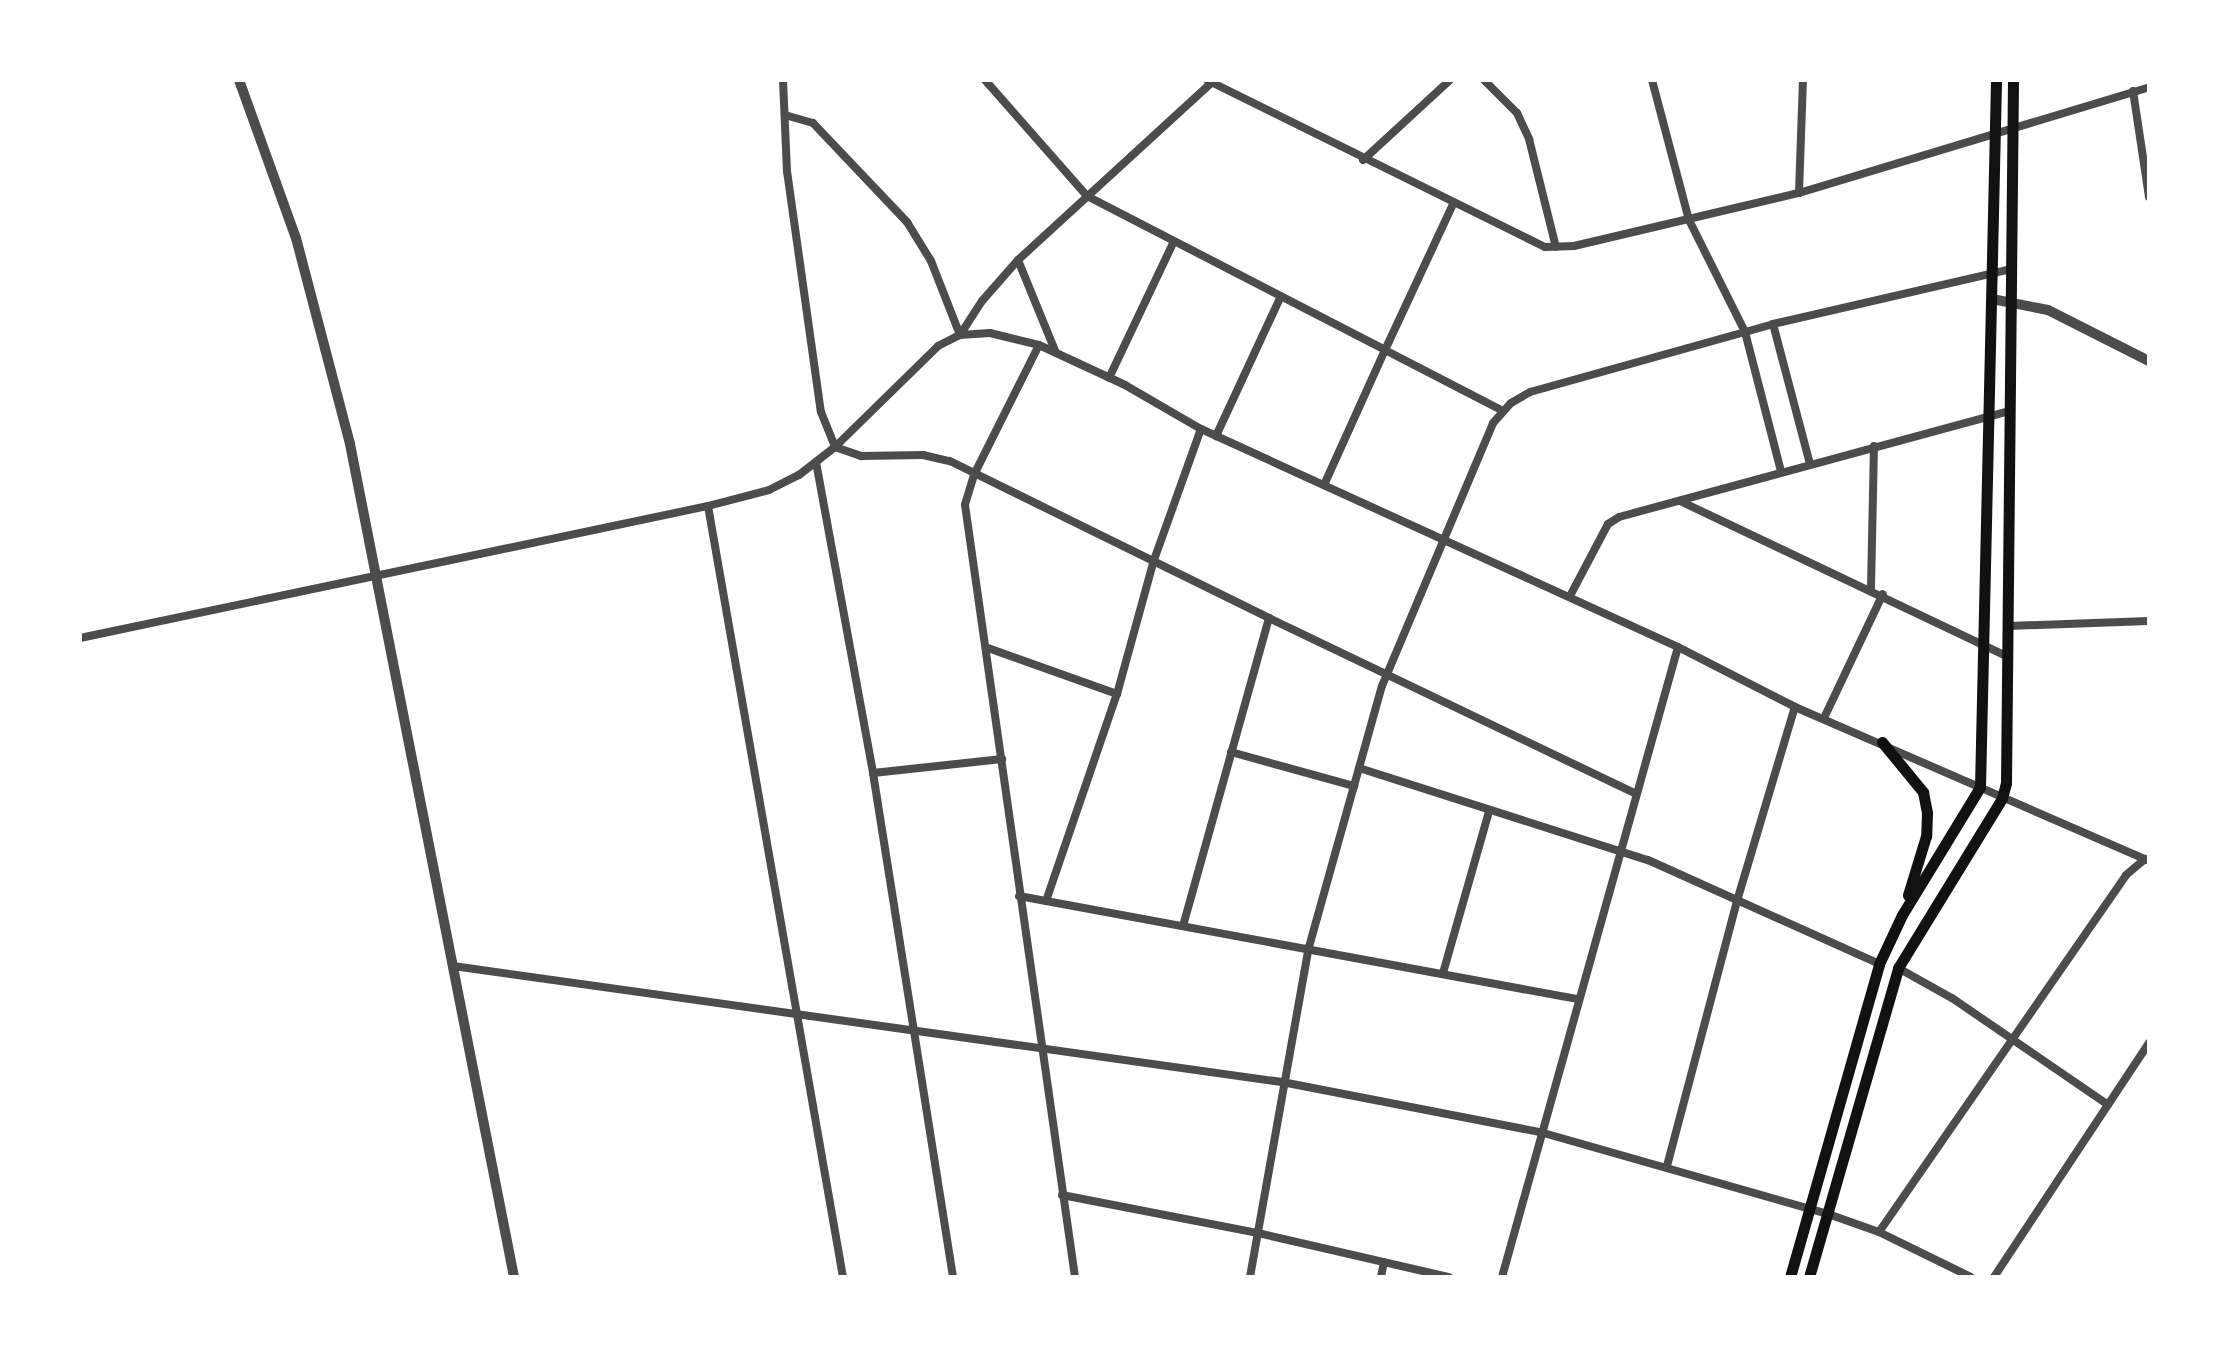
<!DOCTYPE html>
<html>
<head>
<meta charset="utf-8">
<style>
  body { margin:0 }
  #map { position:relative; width:2229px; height:1357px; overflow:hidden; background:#fff; font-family:Jost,sans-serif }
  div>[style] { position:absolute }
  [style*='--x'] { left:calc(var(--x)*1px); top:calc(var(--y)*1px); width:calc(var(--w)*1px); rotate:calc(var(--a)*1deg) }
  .minor>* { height:8px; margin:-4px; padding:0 4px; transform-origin:4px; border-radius:4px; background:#4c4c4c }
  .tertiary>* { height:10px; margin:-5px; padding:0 5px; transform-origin:5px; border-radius:5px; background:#4c4c4c }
  .secondary>* { height:11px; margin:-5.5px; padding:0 5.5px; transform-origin:5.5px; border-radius:5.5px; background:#111 }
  span { translate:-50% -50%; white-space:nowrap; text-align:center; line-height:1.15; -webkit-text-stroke:10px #fff; paint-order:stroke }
  .frame { position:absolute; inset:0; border:82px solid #fff; pointer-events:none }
</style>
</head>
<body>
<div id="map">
  <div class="minor">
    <div style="--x:783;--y:80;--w:91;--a:87.5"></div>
    <div style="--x:787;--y:171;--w:243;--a:82"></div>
    <div style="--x:821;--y:412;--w:38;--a:68"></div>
    <div style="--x:835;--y:447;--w:28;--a:19"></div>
    <div style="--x:861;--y:456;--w:62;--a:-0.9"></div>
    <div style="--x:923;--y:455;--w:28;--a:13"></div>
    <div style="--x:950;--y:461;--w:356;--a:26.2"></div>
    <div style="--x:985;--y:80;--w:154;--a:48.7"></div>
    <div style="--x:1087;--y:196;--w:335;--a:27.3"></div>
    <div style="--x:1385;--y:350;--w:161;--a:-65"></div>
    <div style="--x:1207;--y:80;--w:377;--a:26.3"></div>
    <div style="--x:1545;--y:247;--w:29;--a:-2"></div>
    <div style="--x:1574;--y:246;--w:231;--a:-13.3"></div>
    <div style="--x:1799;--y:193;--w:366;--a:-16.8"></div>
    <div style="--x:1484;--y:80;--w:47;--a:45"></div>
    <div style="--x:1517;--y:113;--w:29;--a:65"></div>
    <div style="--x:1529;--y:139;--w:111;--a:76"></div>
    <div style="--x:1652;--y:80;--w:145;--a:75.2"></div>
    <div style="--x:1689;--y:220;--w:125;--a:63.4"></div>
    <div style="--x:1745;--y:332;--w:144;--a:75.5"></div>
    <div style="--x:2133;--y:91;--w:107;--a:81.4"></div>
    <div style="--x:785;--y:115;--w:29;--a:16"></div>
    <div style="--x:813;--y:123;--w:137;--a:46.5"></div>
    <div style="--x:907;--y:222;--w:46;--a:58.4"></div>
    <div style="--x:931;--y:261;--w:79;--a:68.6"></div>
    <div style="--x:960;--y:335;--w:40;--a:-57.1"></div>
    <div style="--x:982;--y:301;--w:55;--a:-48.7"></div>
    <div style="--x:1018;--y:260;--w:262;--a:-42.5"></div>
    <div style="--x:1363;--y:160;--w:118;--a:-42.6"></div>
    <div style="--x:1799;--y:193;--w:113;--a:-88"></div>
    <div style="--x:1018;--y:260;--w:100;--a:67.8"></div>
    <div style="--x:1773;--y:324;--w:145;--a:75.2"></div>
    <div style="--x:1039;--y:345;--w:145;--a:116.6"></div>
    <div style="--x:974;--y:475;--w:31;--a:107"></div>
    <div style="--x:965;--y:505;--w:780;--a:81.89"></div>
    <div style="--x:1109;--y:378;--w:149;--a:-64.6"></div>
    <div style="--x:1216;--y:436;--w:152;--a:-65.1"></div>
    <div style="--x:816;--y:462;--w:316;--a:79.6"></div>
    <div style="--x:873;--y:773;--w:510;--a:80.98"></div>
    <div style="--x:1324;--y:485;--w:148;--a:-65.7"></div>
    <div style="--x:1385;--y:350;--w:133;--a:27.3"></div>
    <div style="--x:1680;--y:501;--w:362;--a:25.4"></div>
    <div style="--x:708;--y:506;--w:783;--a:80.07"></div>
    <div style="--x:1871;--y:588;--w:142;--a:-88.8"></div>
    <div style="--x:1570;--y:596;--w:81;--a:-62.2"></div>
    <div style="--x:1608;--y:524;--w:13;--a:-32"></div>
    <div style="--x:1619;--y:517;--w:405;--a:-15.2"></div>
    <div style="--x:2008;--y:626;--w:141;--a:-2"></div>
    <div style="--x:80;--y:638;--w:642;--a:-11.87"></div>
    <div style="--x:708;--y:506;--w:63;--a:-14.7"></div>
    <div style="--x:769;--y:490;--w:34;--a:-27"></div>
    <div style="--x:799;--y:475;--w:46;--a:-37.9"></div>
    <div style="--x:835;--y:447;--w:144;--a:-44.4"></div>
    <div style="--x:938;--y:346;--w:25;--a:-27"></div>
    <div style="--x:960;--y:335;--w:30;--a:-4"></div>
    <div style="--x:990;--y:333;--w:50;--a:13.8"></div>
    <div style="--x:1039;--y:345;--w:95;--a:24.9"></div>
    <div style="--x:1125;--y:385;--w:88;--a:30.1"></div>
    <div style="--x:1201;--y:429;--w:524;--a:24.56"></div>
    <div style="--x:1678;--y:647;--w:131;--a:27.1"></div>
    <div style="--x:1795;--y:707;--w:386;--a:23.5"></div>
    <div style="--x:988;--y:648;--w:137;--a:19.6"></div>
    <div style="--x:1824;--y:718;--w:137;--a:-64.6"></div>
    <div style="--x:1231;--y:752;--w:128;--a:15.5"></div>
    <div style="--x:1359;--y:768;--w:303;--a:17.7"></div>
    <div style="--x:1648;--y:860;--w:253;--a:24.2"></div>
    <div style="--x:873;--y:773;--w:130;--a:-6.2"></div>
    <div style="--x:1019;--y:896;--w:567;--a:10.46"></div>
    <div style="--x:1046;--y:901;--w:219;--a:-71.1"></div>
    <div style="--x:1117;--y:694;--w:139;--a:-74.6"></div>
    <div style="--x:1154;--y:560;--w:139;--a:-70.3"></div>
    <div style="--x:1183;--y:926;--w:320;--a:-74.4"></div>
    <div style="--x:1269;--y:618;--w:406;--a:25.6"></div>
    <div style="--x:453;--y:966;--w:837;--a:7.97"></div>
    <div style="--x:1282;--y:1082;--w:263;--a:11"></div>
    <div style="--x:1540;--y:1132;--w:299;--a:15.9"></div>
    <div style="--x:1828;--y:1214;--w:54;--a:19.4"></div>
    <div style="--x:1879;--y:1232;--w:102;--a:26.1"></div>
    <div style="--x:1898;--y:968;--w:62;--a:29.1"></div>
    <div style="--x:1952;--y:998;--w:189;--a:34.4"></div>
    <div style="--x:1443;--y:973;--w:168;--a:-74.1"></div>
    <div style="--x:1667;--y:1166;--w:274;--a:-75.2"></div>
    <div style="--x:1737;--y:901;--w:202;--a:-73.4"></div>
    <div style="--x:1062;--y:1195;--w:200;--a:11"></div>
    <div style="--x:1258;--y:1233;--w:196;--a:13"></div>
    <div style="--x:1879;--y:1232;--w:434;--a:-55.3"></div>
    <div style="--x:2126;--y:875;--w:25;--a:-40"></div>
    <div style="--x:1250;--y:1277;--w:335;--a:-79.9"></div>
    <div style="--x:1309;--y:947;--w:271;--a:-74.4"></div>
    <div style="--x:1382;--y:686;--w:285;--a:-67.1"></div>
    <div style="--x:1493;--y:423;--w:27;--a:-48"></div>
    <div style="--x:1511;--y:403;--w:22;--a:-30"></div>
    <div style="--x:1530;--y:392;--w:252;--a:-15.6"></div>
    <div style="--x:1773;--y:324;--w:244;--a:-13"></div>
    <div style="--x:1381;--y:1277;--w:15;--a:-79"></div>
    <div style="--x:1502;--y:1277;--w:654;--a:-74.39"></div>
    <div style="--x:1994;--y:1277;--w:281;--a:-56.5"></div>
  </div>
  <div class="tertiary">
    <div style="--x:239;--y:80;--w:168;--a:70.2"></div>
    <div style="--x:296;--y:238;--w:213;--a:75.3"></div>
    <div style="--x:350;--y:444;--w:849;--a:78.86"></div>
    <div style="--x:1992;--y:299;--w:57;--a:11.1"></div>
    <div style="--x:2048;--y:310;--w:113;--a:26.8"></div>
  </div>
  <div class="secondary">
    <div style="--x:1882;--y:742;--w:65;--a:50.6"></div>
    <div style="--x:1923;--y:792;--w:21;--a:79"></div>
    <div style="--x:1927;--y:813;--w:23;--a:92"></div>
    <div style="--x:1926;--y:836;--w:62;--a:107"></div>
    <div style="--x:1790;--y:1277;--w:325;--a:-74.1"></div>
    <div style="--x:1879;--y:964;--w:54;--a:-64.9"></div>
    <div style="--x:1902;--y:915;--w:150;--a:-58.6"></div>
    <div style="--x:1980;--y:787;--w:707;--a:-88.7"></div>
    <div style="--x:1809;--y:1277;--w:322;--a:-73.9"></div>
    <div style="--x:1898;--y:968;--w:199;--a:-58.5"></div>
    <div style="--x:2002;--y:798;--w:16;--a:-75"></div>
    <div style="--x:2006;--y:783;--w:703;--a:-89.43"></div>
  </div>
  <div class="frame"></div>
</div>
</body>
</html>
